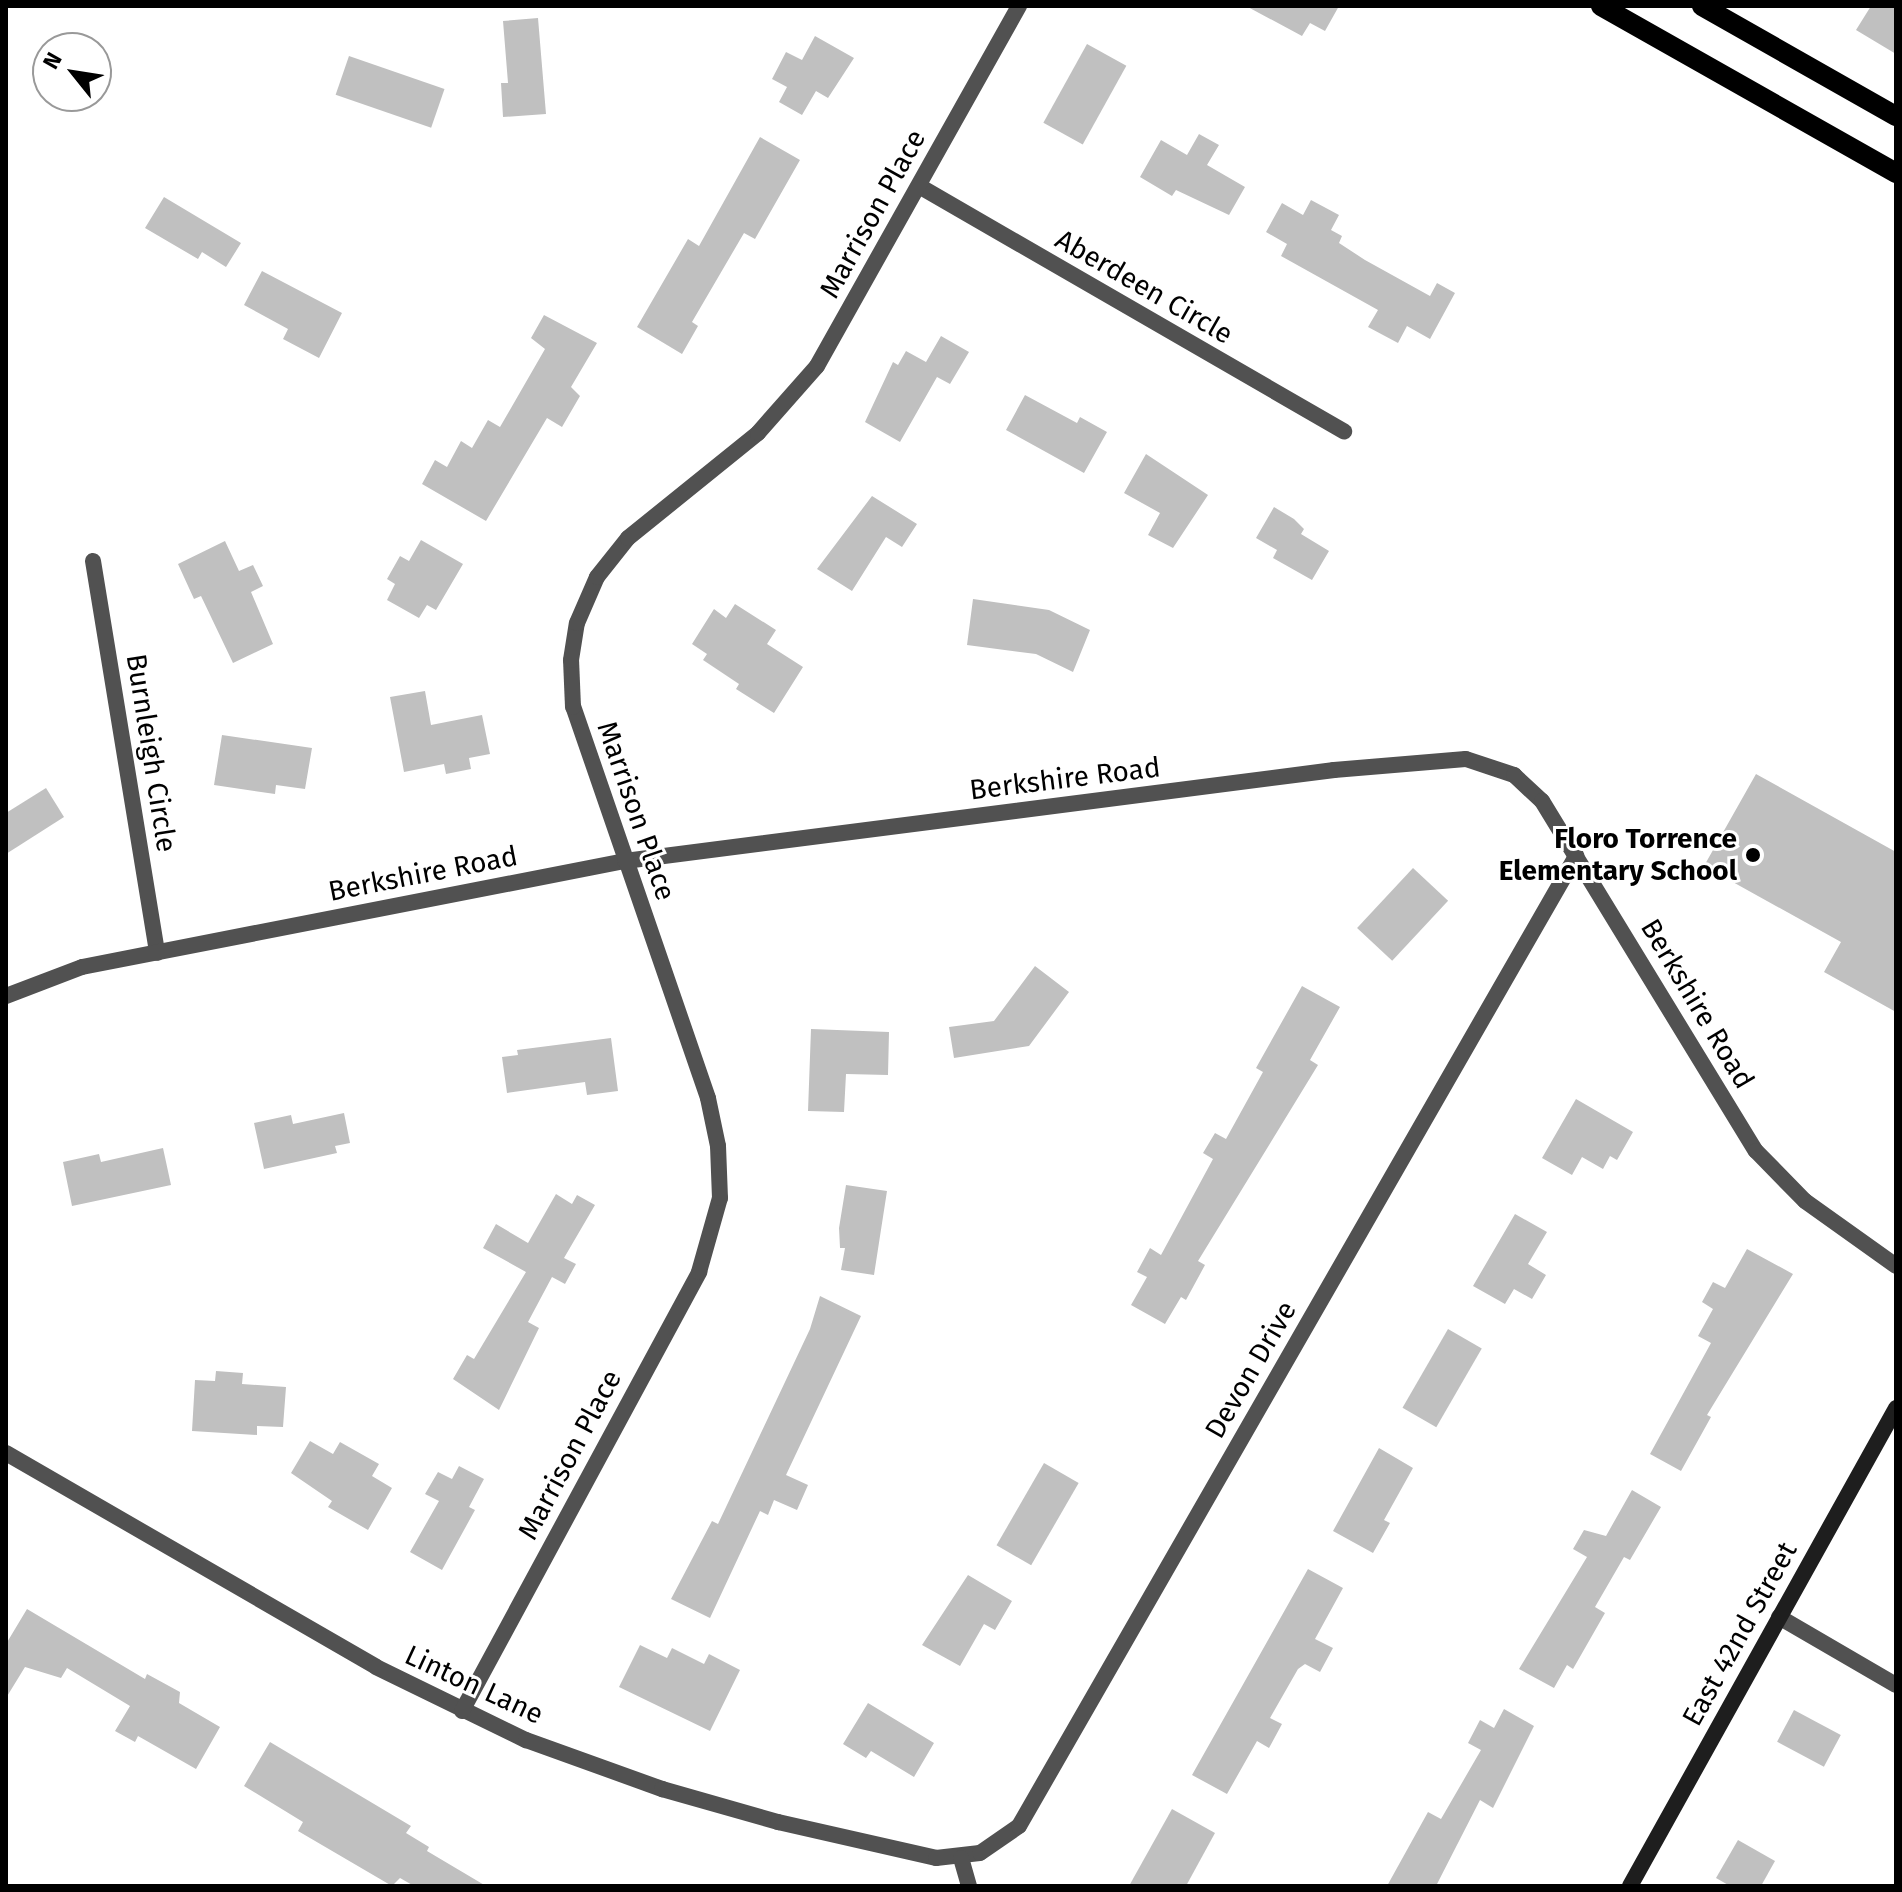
<!DOCTYPE html>
<html>
<head>
<meta charset="utf-8">
<style>
  body { margin:0 }
  #map { position:relative; width:1902px; height:1892px; overflow:hidden; background:#fff; font-family:"Fira Sans",sans-serif }
  div>[style] { position:absolute }
  [style*='--x'] { left:calc(var(--x)*1px); top:calc(var(--y)*1px); width:calc(var(--w)*1px); rotate:calc(var(--a)*1deg) }
  .building>* { inset:0; background:#c0c0c0; transform-origin:0 0 }
  .street>* { height:16px; margin:-8px; padding:0 8px; transform-origin:8px; border-radius:8px; background:#515151 }
  .secondary>* { height:16px; margin:-8px; padding:0 8px; transform-origin:8px; border-radius:8px; background:#1e1e1e }
  .primary>* { height:20px; margin:-10px; padding:0 10px; transform-origin:10px; border-radius:10px; background:#000 }
  .dots>* { width:22px; height:22px; translate:-50% -50%; box-sizing:border-box; border:4px solid #fff; border-radius:50% }
  span { translate:-50% -50%; white-space:nowrap; text-align:center; line-height:1.15; -webkit-text-stroke:6px #fff; paint-order:stroke }
  .street-label { font-size:28px; color:#000 }
  .poi-label { font-size:28px; color:#000; font-weight:700 }
  .right { translate:-100% -50%; text-align:right }
  .frame { position:absolute; inset:0; border:8px solid #000; pointer-events:none }
  .north { position:absolute; left:32px; top:32px; width:80px; height:80px; box-sizing:border-box; background:#fff; border:2px solid #999; border-radius:50%; rotate:300deg; font-size:22px; font-weight:700; line-height:32px; text-align:center; color:#000 }
  .north::after { content:''; display:block; margin:auto; width:28px; height:36px; background:#000; clip-path:polygon(50% 0,100% 100%,50% 72%,0 100%) }
</style>
</head>
<body>
<div id="map">
  <div class="building">
    <div style="clip-path:polygon(1246px 6px,1339px 6px,1325px 31px,1310px 23px,1302px 36px)"></div>
    <div style="clip-path:polygon(1871px 6px,1896px 6px,1896px 54px,1856px 30px)"></div>
    <div style="clip-path:polygon(538px 18px,546px 114px,503px 117px,501px 83px,508px 83px,503px 21px)"></div>
    <div style="clip-path:polygon(815px 36px,854px 58px,828px 98px,816px 91px,802px 115px,779px 102px,787px 87px,772px 79px,786px 52px,802px 60px)"></div>
    <div style="left:1087px;top:44px;width:45px;height:90px;rotate:29deg"></div>
    <div style="left:349px;top:56px;width:101px;height:41px;rotate:19deg"></div>
    <div style="clip-path:polygon(1199px 134px,1219px 145px,1207px 165px,1245px 187px,1229px 215px,1176px 190px,1172px 196px,1140px 177px,1161px 140px,1187px 155px)"></div>
    <div style="clip-path:polygon(760px 137px,800px 160px,755px 239px,744px 233px,692px 322px,698px 326px,682px 354px,637px 327px,688px 239px,699px 246px)"></div>
    <div style="clip-path:polygon(164px 197px,241px 243px,226px 267px,202px 252px,198px 259px,145px 228px)"></div>
    <div style="clip-path:polygon(1311px 200px,1339px 215px,1331px 230px,1342px 236px,1339px 243px,1365px 260px,1430px 296px,1437px 283px,1455px 293px,1430px 339px,1407px 326px,1398px 343px,1368px 327px,1378px 310px,1281px 256px,1287px 244px,1266px 232px,1282px 203px,1303px 215px)"></div>
    <div style="clip-path:polygon(262px 271px,342px 313px,319px 358px,283px 339px,288px 329px,244px 305px)"></div>
    <div style="clip-path:polygon(544px 315px,597px 343px,571px 387px,580px 396px,562px 427px,547px 418px,486px 521px,422px 484px,435px 460px,447px 467px,461px 441px,472px 448px,488px 420px,500px 427px,545px 349px,531px 338px)"></div>
    <div style="clip-path:polygon(941px 336px,969px 352px,950px 384px,937px 377px,900px 442px,865px 422px,893px 362px,898px 365px,906px 351px,926px 362px)"></div>
    <div style="clip-path:polygon(1025px 395px,1077px 423px,1080px 417px,1107px 432px,1084px 473px,1006px 430px)"></div>
    <div style="clip-path:polygon(1146px 454px,1208px 495px,1173px 548px,1148px 535px,1160px 513px,1124px 493px)"></div>
    <div style="clip-path:polygon(872px 496px,917px 524px,902px 547px,886px 537px,852px 591px,817px 569px)"></div>
    <div style="clip-path:polygon(1274px 507px,1294px 519px,1304px 529px,1301px 534px,1329px 551px,1312px 580px,1273px 558px,1277px 550px,1256px 538px)"></div>
    <div style="clip-path:polygon(421px 540px,463px 564px,436px 610px,427px 605px,419px 618px,387px 600px,395px 584px,387px 579px,400px 556px,409px 561px)"></div>
    <div style="clip-path:polygon(225px 541px,239px 571px,253px 565px,263px 586px,251px 592px,273px 644px,233px 663px,201px 596px,194px 599px,178px 564px)"></div>
    <div style="clip-path:polygon(973px 599px,1049px 610px,1090px 630px,1073px 672px,1036px 654px,967px 645px)"></div>
    <div style="clip-path:polygon(735px 604px,776px 630px,767px 644px,803px 667px,774px 713px,736px 689px,739px 684px,703px 660px,707px 654px,692px 644px,714px 609px,726px 618px)"></div>
    <div style="clip-path:polygon(425px 691px,431px 725px,482px 715px,490px 754px,469px 758px,471px 769px,446px 774px,444px 764px,404px 772px,390px 697px)"></div>
    <div style="clip-path:polygon(222px 735px,312px 748px,305px 789px,276px 785px,275px 794px,214px 785px)"></div>
    <div style="clip-path:polygon(1756px 774px,1896px 852px,1896px 1012px,1824px 972px,1841px 942px,1704px 866px)"></div>
    <div style="clip-path:polygon(46px 788px,64px 817px,6px 854px,6px 813px)"></div>
    <div style="left:1413px;top:868px;width:48px;height:82px;rotate:43deg"></div>
    <div style="clip-path:polygon(1035px 966px,1069px 992px,1029px 1046px,954px 1058px,949px 1027px,994px 1021px)"></div>
    <div style="clip-path:polygon(1302px 986px,1340px 1007px,1310px 1060px,1318px 1065px,1198px 1261px,1205px 1265px,1186px 1300px,1181px 1297px,1165px 1324px,1131px 1305px,1147px 1277px,1137px 1272px,1150px 1248px,1161px 1255px,1213px 1159px,1203px 1153px,1215px 1133px,1226px 1139px,1263px 1072px,1256px 1068px)"></div>
    <div style="clip-path:polygon(811px 1029px,889px 1032px,888px 1075px,846px 1074px,844px 1112px,808px 1111px)"></div>
    <div style="clip-path:polygon(611px 1038px,618px 1091px,587px 1095px,585px 1082px,507px 1093px,502px 1057px,518px 1055px,517px 1050px)"></div>
    <div style="clip-path:polygon(1576px 1099px,1633px 1132px,1617px 1160px,1610px 1156px,1603px 1169px,1582px 1157px,1572px 1175px,1542px 1158px)"></div>
    <div style="clip-path:polygon(344px 1113px,350px 1143px,335px 1146px,337px 1153px,264px 1169px,254px 1123px,291px 1115px,293px 1124px)"></div>
    <div style="clip-path:polygon(163px 1148px,171px 1185px,72px 1206px,63px 1162px,99px 1154px,101px 1162px)"></div>
    <div style="clip-path:polygon(846px 1185px,887px 1191px,874px 1275px,841px 1270px,845px 1248px,840px 1248px,839px 1228px)"></div>
    <div style="clip-path:polygon(556px 1194px,572px 1204px,577px 1195px,595px 1205px,564px 1258px,576px 1264px,565px 1284px,552px 1277px,528px 1322px,539px 1328px,499px 1410px,453px 1379px,467px 1355px,474px 1359px,526px 1272px,483px 1248px,496px 1224px,528px 1243px)"></div>
    <div style="clip-path:polygon(1515px 1214px,1547px 1232px,1528px 1264px,1546px 1275px,1532px 1299px,1514px 1289px,1505px 1304px,1473px 1286px)"></div>
    <div style="clip-path:polygon(1747px 1249px,1793px 1274px,1707px 1415px,1711px 1417px,1681px 1471px,1650px 1454px,1711px 1343px,1698px 1336px,1713px 1309px,1702px 1302px,1713px 1282px,1725px 1288px)"></div>
    <div style="clip-path:polygon(820px 1296px,861px 1316px,786px 1475px,808px 1485px,797px 1510px,774px 1500px,768px 1515px,760px 1511px,710px 1618px,671px 1599px,712px 1521px,718px 1524px,810px 1329px)"></div>
    <div style="left:1448px;top:1329px;width:39px;height:91px;rotate:30deg"></div>
    <div style="clip-path:polygon(216px 1371px,243px 1373px,242px 1384px,286px 1387px,283px 1427px,257px 1426px,257px 1435px,192px 1431px,195px 1380px,215px 1381px)"></div>
    <div style="clip-path:polygon(310px 1441px,333px 1454px,340px 1442px,379px 1464px,372px 1476px,392px 1488px,368px 1530px,328px 1507px,332px 1501px,291px 1473px)"></div>
    <div style="clip-path:polygon(1379px 1448px,1413px 1468px,1384px 1520px,1390px 1523px,1373px 1553px,1333px 1531px)"></div>
    <div style="left:1044px;top:1463px;width:40px;height:95px;rotate:30deg"></div>
    <div style="clip-path:polygon(459px 1466px,484px 1479px,469px 1507px,475px 1510px,442px 1570px,410px 1552px,439px 1501px,425px 1494px,438px 1472px,452px 1479px)"></div>
    <div style="clip-path:polygon(1632px 1490px,1661px 1507px,1630px 1560px,1624px 1557px,1595px 1607px,1605px 1613px,1573px 1669px,1567px 1665px,1554px 1688px,1519px 1669px,1587px 1557px,1573px 1549px,1584px 1530px,1606px 1536px)"></div>
    <div style="clip-path:polygon(1308px 1569px,1343px 1588px,1315px 1639px,1333px 1648px,1320px 1672px,1305px 1664px,1298px 1669px,1270px 1718px,1282px 1724px,1269px 1748px,1257px 1741px,1227px 1794px,1192px 1775px)"></div>
    <div style="clip-path:polygon(968px 1575px,1012px 1601px,995px 1630px,984px 1624px,960px 1666px,922px 1645px)"></div>
    <div style="clip-path:polygon(27px 1609px,145px 1679px,147px 1674px,180px 1692px,179px 1703px,220px 1727px,196px 1769px,138px 1736px,135px 1742px,115px 1731px,130px 1706px,67px 1668px,61px 1678px,25px 1667px,6px 1698px,6px 1644px)"></div>
    <div style="clip-path:polygon(640px 1645px,667px 1658px,672px 1648px,704px 1664px,709px 1654px,740px 1670px,710px 1731px,619px 1687px)"></div>
    <div style="clip-path:polygon(868px 1703px,934px 1743px,914px 1777px,871px 1751px,866px 1758px,843px 1744px)"></div>
    <div style="clip-path:polygon(1504px 1709px,1534px 1726px,1493px 1808px,1480px 1800px,1436px 1886px,1387px 1886px,1428px 1812px,1441px 1819px,1481px 1750px,1468px 1743px,1480px 1720px,1494px 1728px)"></div>
    <div style="left:1794px;top:1710px;width:53px;height:36px;rotate:28deg"></div>
    <div style="clip-path:polygon(270px 1742px,411px 1826px,406px 1833px,429px 1847px,427px 1851px,486px 1886px,414px 1886px,400px 1878px,392px 1886px,298px 1831px,303px 1822px,244px 1786px)"></div>
    <div style="clip-path:polygon(1172px 1809px,1215px 1833px,1186px 1886px,1129px 1886px)"></div>
    <div style="clip-path:polygon(1738px 1840px,1775px 1861px,1761px 1886px,1730px 1886px,1716px 1878px)"></div>
  </div>
  <div class="street">
    <div style="--x:919;--y:186;--w:491;--a:30"></div>
    <div style="--x:93;--y:561;--w:397;--a:80.7"></div>
    <div style="--x:6;--y:996;--w:81;--a:-20.9"></div>
    <div style="--x:82;--y:967;--w:553;--a:-11.05"></div>
    <div style="--x:625;--y:861;--w:715;--a:-7.31"></div>
    <div style="--x:1334;--y:770;--w:132;--a:-4.8"></div>
    <div style="--x:1466;--y:759;--w:51;--a:18.4"></div>
    <div style="--x:1514;--y:775;--w:38;--a:43"></div>
    <div style="--x:1542;--y:801;--w:410;--a:58.6"></div>
    <div style="--x:1756;--y:1151;--w:70;--a:45.6"></div>
    <div style="--x:1805;--y:1201;--w:112;--a:35.5"></div>
    <div style="--x:6;--y:1453;--w:427;--a:30"></div>
    <div style="--x:376;--y:1667;--w:167;--a:26"></div>
    <div style="--x:526;--y:1740;--w:145;--a:19.8"></div>
    <div style="--x:662;--y:1789;--w:121;--a:15.9"></div>
    <div style="--x:778;--y:1822;--w:162;--a:12.8"></div>
    <div style="--x:936;--y:1858;--w:44;--a:-6.5"></div>
    <div style="--x:980;--y:1853;--w:47;--a:-34.7"></div>
    <div style="--x:1019;--y:1826;--w:1119;--a:-60.13"></div>
    <div style="--x:1779;--y:1617;--w:135;--a:30.2"></div>
    <div style="--x:462;--y:1711;--w:499;--a:-61.6"></div>
    <div style="--x:699;--y:1272;--w:77;--a:-74.2"></div>
    <div style="--x:720;--y:1198;--w:52;--a:-92.2"></div>
    <div style="--x:718;--y:1146;--w:49;--a:-101.8"></div>
    <div style="--x:708;--y:1098;--w:414;--a:-109"></div>
    <div style="--x:573;--y:707;--w:47;--a:-92.4"></div>
    <div style="--x:571;--y:660;--w:37;--a:-81"></div>
    <div style="--x:577;--y:623;--w:50;--a:-66.5"></div>
    <div style="--x:597;--y:577;--w:50;--a:-51.5"></div>
    <div style="--x:628;--y:538;--w:167;--a:-38.9"></div>
    <div style="--x:758;--y:433;--w:89;--a:-48.6"></div>
    <div style="--x:817;--y:366;--w:413;--a:-60.7"></div>
    <div style="--x:961;--y:1858;--w:29;--a:74"></div>
  </div>
  <div class="secondary">
    <div style="--x:1630;--y:1886;--w:547;--a:-60.9"></div>
  </div>
  <div class="primary">
    <div style="--x:1601;--y:6;--w:339;--a:29.5"></div>
    <div style="--x:1702;--y:6;--w:223;--a:29.6"></div>
  </div>
  <div class="dots">
    <div style="left:1753px;top:855px;background:#000"></div>
  </div>
  <div class="street-label">
    <span style="left:873px;top:214px;rotate:-61deg">Marrison Place</span>
    <span style="left:1144px;top:287px;rotate:30deg">Aberdeen Circle</span>
    <span style="left:151px;top:753px;rotate:81deg">Burnleigh Circle</span>
    <span style="left:1065px;top:779px;rotate:-7deg">Berkshire Road</span>
    <span style="left:636px;top:811px;rotate:71deg">Marrison Place</span>
    <span style="left:423px;top:874px;rotate:-11deg">Berkshire Road</span>
    <span style="left:1697px;top:1004px;rotate:59deg">Berkshire Road</span>
    <span style="left:1251px;top:1370px;rotate:-60deg">Devon Drive</span>
    <span style="left:570px;top:1455px;rotate:-62deg">Marrison Place</span>
    <span style="left:1740px;top:1634px;rotate:-61deg">East 42nd Street</span>
    <span style="left:474px;top:1685px;rotate:25deg">Linton Lane</span>
  </div>
  <div class="poi-label">
    <span class="right" style="left:1737px;top:855px">Floro Torrence<br>Elementary School</span>
  </div>
  <div class="frame"></div>
  <div class="north">N</div>
</div>
</body>
</html>
